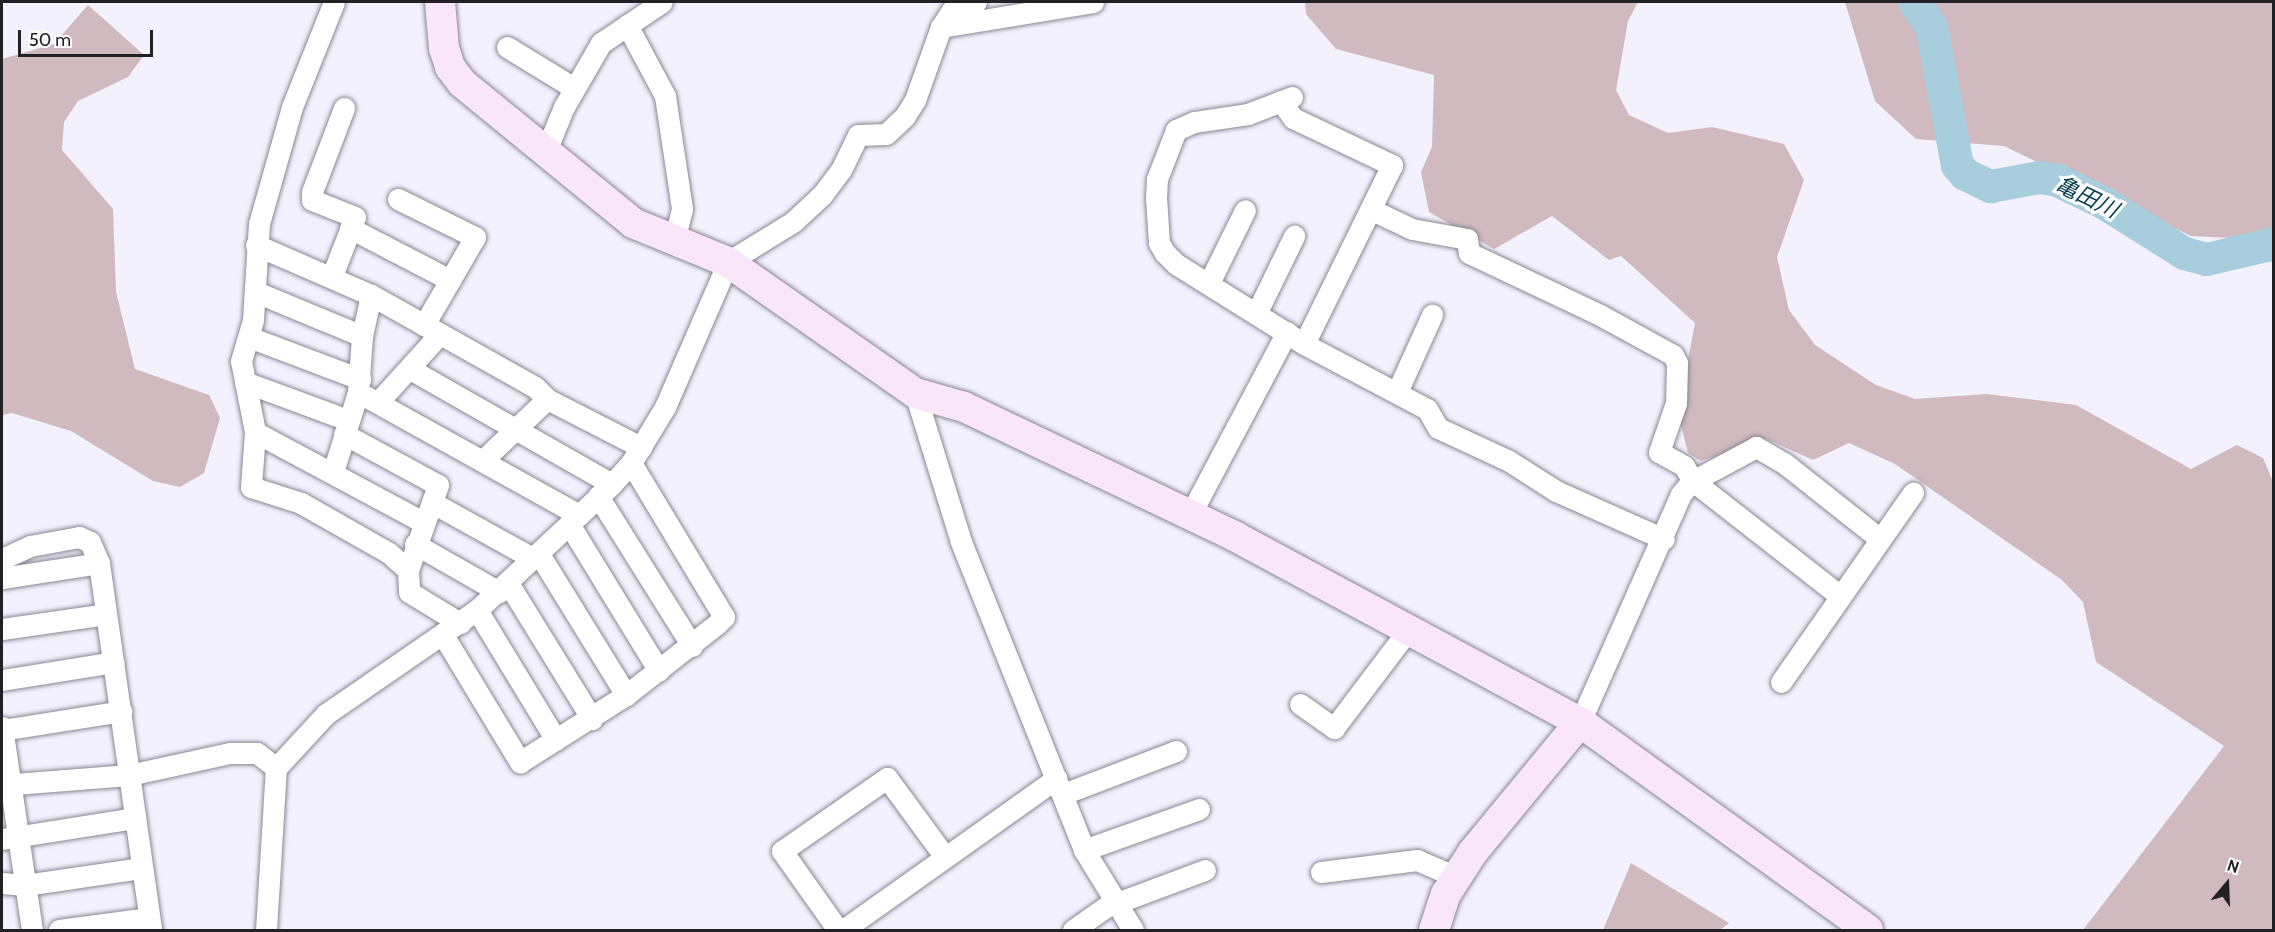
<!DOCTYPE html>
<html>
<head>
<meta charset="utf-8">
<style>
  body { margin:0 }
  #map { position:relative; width:2275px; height:932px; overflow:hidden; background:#f3f1fd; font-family:Cabin,"Noto Sans JP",sans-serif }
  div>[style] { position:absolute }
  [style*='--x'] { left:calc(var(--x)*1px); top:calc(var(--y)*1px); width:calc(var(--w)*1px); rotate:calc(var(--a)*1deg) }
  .green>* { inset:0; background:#d0b9bf }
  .river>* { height:33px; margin:-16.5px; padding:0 16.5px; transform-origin:16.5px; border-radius:16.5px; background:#a8cedd }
  .roads { filter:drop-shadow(0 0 2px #898794) drop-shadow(0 0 2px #898794) }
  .street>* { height:21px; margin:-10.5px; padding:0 10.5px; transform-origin:10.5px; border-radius:10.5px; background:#fff }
  .secondary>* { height:30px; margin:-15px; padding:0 15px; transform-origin:15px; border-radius:15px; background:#f9e7f9 }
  span { translate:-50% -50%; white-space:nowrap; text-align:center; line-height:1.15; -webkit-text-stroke:6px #fff; paint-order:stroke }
  .water-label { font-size:22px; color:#094051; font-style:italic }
  .frame { position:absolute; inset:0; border:3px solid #212025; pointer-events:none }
  .north { position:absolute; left:2197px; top:854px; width:60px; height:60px; -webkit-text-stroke:4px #fff; paint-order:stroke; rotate:19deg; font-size:16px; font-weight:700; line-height:24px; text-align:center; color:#212025 }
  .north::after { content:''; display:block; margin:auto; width:21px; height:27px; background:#212025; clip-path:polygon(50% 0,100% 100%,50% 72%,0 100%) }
  .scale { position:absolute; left:18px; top:30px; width:135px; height:27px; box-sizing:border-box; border:3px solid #212025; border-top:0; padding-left:8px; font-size:18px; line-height:21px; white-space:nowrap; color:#212025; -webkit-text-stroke:4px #fff; paint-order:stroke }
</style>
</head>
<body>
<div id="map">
  <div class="green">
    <div style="clip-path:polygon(1305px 2px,1638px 2px,1628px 21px,1616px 90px,1629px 115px,1668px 133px,1712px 127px,1784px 144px,1804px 180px,1777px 257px,1789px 310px,1815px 345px,1876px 385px,1915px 399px,1986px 394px,2076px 405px,2191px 469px,2237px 445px,2263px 458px,2274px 484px,2273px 930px,2083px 930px,2224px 746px,2096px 662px,2083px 602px,2062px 580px,1895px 464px,1849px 443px,1813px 460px,1766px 439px,1701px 461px,1688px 453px,1678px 413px,1695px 323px,1621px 256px,1609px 260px,1552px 216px,1494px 249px,1429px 212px,1421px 172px,1432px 147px,1434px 75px,1336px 49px,1306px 14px)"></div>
    <div style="clip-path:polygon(1845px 2px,2273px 2px,2273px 240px,2191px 236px,2004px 146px,1916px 139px,1875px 101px)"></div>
    <div style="clip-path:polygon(88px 5px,144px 55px,128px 77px,78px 101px,64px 122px,62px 150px,113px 209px,116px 292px,135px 369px,209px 395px,220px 418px,204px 473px,180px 487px,153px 481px,71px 431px,12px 413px,2px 415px,2px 59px,54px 44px)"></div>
    <div style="clip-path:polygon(1631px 863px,1729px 923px,1720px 930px,1603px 930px)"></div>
  </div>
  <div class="river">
    <div style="--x:1914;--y:2;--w:29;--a:55"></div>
    <div style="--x:1931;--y:26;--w:141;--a:79.4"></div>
    <div style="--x:1957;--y:165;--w:12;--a:48"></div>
    <div style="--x:1965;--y:174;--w:28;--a:26"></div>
    <div style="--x:1990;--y:186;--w:50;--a:-10.4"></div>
    <div style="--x:2039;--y:177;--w:18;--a:9"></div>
    <div style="--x:2057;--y:180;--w:51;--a:25.6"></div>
    <div style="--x:2103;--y:202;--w:96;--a:32.2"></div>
    <div style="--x:2184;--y:253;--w:23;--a:15"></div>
    <div style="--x:2206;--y:259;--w:70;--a:-13.2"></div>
  </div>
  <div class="roads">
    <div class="street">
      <div style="--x:334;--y:2;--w:113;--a:111.8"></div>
      <div style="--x:292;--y:107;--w:122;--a:105.8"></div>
      <div style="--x:259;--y:224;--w:96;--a:93.6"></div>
      <div style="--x:253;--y:320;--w:43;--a:106.3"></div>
      <div style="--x:241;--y:361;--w:72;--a:78.8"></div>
      <div style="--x:255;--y:432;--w:55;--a:94.2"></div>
      <div style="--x:251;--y:487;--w:52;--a:17.7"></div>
      <div style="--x:301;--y:503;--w:101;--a:29.6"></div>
      <div style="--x:389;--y:553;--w:25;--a:42"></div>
      <div style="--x:627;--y:25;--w:81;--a:61.8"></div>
      <div style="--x:665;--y:96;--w:114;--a:81.4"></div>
      <div style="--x:682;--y:209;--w:32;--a:104"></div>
      <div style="--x:941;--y:27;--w:20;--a:-57"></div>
      <div style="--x:952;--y:10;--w:25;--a:-18"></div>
      <div style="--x:507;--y:47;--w:79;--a:31.5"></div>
      <div style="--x:1292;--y:97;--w:47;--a:158.9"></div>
      <div style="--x:1248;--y:114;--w:55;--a:171.6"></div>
      <div style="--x:1194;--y:122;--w:20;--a:156"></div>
      <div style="--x:1176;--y:130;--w:53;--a:111.2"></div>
      <div style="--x:1157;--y:179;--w:18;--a:93"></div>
      <div style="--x:1156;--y:197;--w:46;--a:86.3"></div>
      <div style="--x:1159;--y:243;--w:12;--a:59"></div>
      <div style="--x:1165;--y:253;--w:16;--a:45"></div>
      <div style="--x:1176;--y:264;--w:151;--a:32"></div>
      <div style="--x:1304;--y:344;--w:139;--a:27.9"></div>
      <div style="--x:1427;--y:409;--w:22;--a:60"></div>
      <div style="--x:1438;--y:428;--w:78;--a:24.9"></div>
      <div style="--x:1509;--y:461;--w:56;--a:32.6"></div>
      <div style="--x:1556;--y:491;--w:118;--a:24"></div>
      <div style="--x:1281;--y:101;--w:21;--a:55"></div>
      <div style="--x:1293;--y:118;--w:110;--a:25.4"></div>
      <div style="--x:1392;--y:165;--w:199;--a:116.2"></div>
      <div style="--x:545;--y:153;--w:50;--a:-67.6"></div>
      <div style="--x:564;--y:107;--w:74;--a:-60"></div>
      <div style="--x:601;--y:43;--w:73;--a:-33.9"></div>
      <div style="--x:398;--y:199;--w:86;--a:26.3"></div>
      <div style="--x:475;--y:237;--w:102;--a:120.1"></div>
      <div style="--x:1372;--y:210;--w:44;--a:25.4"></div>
      <div style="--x:1412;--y:229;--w:56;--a:10.3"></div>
      <div style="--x:1467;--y:239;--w:14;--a:82"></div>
      <div style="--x:1469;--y:253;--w:145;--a:25.3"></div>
      <div style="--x:1600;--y:315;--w:83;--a:28.7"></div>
      <div style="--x:1673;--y:355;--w:9;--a:63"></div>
      <div style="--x:1677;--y:363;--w:40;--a:91.4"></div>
      <div style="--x:1676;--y:403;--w:52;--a:109.1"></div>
      <div style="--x:1659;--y:452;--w:29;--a:29"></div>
      <div style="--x:1684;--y:466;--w:17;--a:59"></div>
      <div style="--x:1693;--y:481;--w:187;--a:38"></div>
      <div style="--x:350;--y:228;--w:113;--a:27.5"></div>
      <div style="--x:256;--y:245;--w:125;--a:23.5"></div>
      <div style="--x:371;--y:295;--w:188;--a:29.3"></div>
      <div style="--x:535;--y:387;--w:17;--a:45"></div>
      <div style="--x:547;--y:399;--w:106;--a:27.1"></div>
      <div style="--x:332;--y:276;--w:63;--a:-68.7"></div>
      <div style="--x:355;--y:217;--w:46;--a:-158.4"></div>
      <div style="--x:312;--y:200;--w:8;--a:-90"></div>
      <div style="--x:312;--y:192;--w:90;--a:-69.1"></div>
      <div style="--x:1209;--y:283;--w:81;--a:-63.7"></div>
      <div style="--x:256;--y:292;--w:115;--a:22.5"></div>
      <div style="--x:1257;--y:312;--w:85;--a:-64"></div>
      <div style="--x:249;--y:337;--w:119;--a:20.7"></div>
      <div style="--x:410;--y:369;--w:232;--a:29.7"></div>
      <div style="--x:245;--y:382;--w:110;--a:20.3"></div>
      <div style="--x:358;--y:392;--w:253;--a:29.1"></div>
      <div style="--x:1397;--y:392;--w:85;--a:-65.6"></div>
      <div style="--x:915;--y:393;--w:156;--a:72.8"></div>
      <div style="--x:961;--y:542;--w:332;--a:68.2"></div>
      <div style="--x:1084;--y:850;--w:94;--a:58.5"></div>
      <div style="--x:379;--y:401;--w:88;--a:-47.8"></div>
      <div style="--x:255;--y:432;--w:191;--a:28.2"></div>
      <div style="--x:344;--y:434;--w:107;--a:28.5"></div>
      <div style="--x:438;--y:485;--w:90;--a:109.4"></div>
      <div style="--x:408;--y:570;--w:22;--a:87"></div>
      <div style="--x:409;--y:592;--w:60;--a:31.3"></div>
      <div style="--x:483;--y:460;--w:88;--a:-43.6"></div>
      <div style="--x:333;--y:472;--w:84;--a:-72.6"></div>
      <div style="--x:358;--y:392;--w:56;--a:-85.9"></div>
      <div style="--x:362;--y:336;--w:42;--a:-77.6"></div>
      <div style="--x:598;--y:496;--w:177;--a:57.9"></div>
      <div style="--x:433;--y:503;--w:115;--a:29"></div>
      <div style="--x:1190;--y:515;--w:207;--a:-62.1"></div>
      <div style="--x:569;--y:524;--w:172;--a:58.5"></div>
      <div style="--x:415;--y:544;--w:97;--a:29.7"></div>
      <div style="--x:539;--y:554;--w:166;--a:58.3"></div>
      <div style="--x:2;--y:559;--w:31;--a:-25"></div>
      <div style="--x:30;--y:546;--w:50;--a:-10.4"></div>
      <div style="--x:79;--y:537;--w:12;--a:24"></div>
      <div style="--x:90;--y:542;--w:23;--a:67"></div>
      <div style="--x:2;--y:578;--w:98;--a:-8.8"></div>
      <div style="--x:99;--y:563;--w:371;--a:81.9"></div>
      <div style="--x:508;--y:583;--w:160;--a:58.3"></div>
      <div style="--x:477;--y:610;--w:152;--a:58.7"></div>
      <div style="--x:2;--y:629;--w:105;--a:-8.2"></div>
      <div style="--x:443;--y:635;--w:149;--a:58.8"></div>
      <div style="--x:520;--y:762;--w:125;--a:-32.3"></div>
      <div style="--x:626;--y:695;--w:115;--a:-38"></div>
      <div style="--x:717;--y:624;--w:10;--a:-45"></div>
      <div style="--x:724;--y:617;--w:180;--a:-121.1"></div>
      <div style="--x:2;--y:680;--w:113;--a:-9.1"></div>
      <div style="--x:1781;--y:682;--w:231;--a:-55.1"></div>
      <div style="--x:1300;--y:704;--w:42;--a:35.2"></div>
      <div style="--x:1334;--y:728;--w:124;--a:-52.9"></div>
      <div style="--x:1580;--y:722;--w:249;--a:-66.1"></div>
      <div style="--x:1681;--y:494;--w:16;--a:-50"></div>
      <div style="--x:1691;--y:482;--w:74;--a:-28.3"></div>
      <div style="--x:1756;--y:447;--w:32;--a:30"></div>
      <div style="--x:1784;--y:463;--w:122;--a:38.4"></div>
      <div style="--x:2;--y:727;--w:205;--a:81.6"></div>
      <div style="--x:2;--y:730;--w:121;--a:-9"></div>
      <div style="--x:2;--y:785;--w:127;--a:-4.5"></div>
      <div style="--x:129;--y:775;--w:103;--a:-12.3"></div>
      <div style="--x:230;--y:753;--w:27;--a:0"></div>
      <div style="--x:257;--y:753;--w:24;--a:38"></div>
      <div style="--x:276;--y:768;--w:74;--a:-47.2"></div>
      <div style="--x:326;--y:714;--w:183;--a:-34.6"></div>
      <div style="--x:477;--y:610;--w:185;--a:-43"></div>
      <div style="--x:612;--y:484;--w:28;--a:-48"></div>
      <div style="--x:631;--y:463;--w:66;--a:-58.7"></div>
      <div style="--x:665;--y:407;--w:158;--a:-66.5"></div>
      <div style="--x:728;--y:262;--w:76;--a:-31.6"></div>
      <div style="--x:793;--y:222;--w:40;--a:-43"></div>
      <div style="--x:822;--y:195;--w:31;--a:-53"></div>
      <div style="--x:841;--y:170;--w:39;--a:-64"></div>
      <div style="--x:858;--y:135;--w:28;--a:-2"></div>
      <div style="--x:886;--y:134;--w:26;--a:-43"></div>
      <div style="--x:905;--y:116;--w:19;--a:-58"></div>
      <div style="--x:915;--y:100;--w:77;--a:-70.4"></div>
      <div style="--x:941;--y:27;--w:154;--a:-9.3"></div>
      <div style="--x:1063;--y:794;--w:121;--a:-20.8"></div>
      <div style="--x:2;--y:839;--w:135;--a:-9"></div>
      <div style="--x:1084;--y:850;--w:122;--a:-19.6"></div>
      <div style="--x:1321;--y:872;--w:97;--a:-7.1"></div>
      <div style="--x:1417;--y:860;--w:43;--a:23.6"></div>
      <div style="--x:2;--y:883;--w:23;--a:5"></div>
      <div style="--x:25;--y:885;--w:118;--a:-8.3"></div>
      <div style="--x:1114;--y:904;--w:97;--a:-20.5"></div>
      <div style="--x:59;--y:930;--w:91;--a:-7.6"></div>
      <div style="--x:266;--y:930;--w:162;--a:-86.5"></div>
      <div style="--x:838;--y:930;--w:97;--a:-125.3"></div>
      <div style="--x:782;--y:851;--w:128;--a:-34.8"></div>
      <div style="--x:887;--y:778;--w:98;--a:53.7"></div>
      <div style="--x:843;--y:930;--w:262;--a:-35.4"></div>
      <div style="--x:1073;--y:930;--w:49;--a:-35"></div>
    </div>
    <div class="secondary">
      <div style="--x:440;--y:2;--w:46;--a:85"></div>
      <div style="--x:444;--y:48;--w:20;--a:72"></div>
      <div style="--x:450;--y:67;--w:20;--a:53"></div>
      <div style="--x:462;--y:83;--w:221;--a:39.3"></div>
      <div style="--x:633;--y:223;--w:103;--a:22.3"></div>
      <div style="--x:728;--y:262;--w:228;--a:35"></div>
      <div style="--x:915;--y:393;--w:51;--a:15.9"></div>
      <div style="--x:964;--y:407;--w:301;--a:25.5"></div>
      <div style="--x:1236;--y:537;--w:391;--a:28.3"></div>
      <div style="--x:1580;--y:722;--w:355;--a:35.8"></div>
      <div style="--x:1434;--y:930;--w:38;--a:-72"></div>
      <div style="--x:1446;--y:894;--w:50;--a:-57.3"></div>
      <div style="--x:1473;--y:852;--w:168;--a:-50.5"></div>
    </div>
  </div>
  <div class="water-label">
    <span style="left:2087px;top:197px;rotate:26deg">亀田川</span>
  </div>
  <div class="frame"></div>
  <div class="north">N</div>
  <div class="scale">50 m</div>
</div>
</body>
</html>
